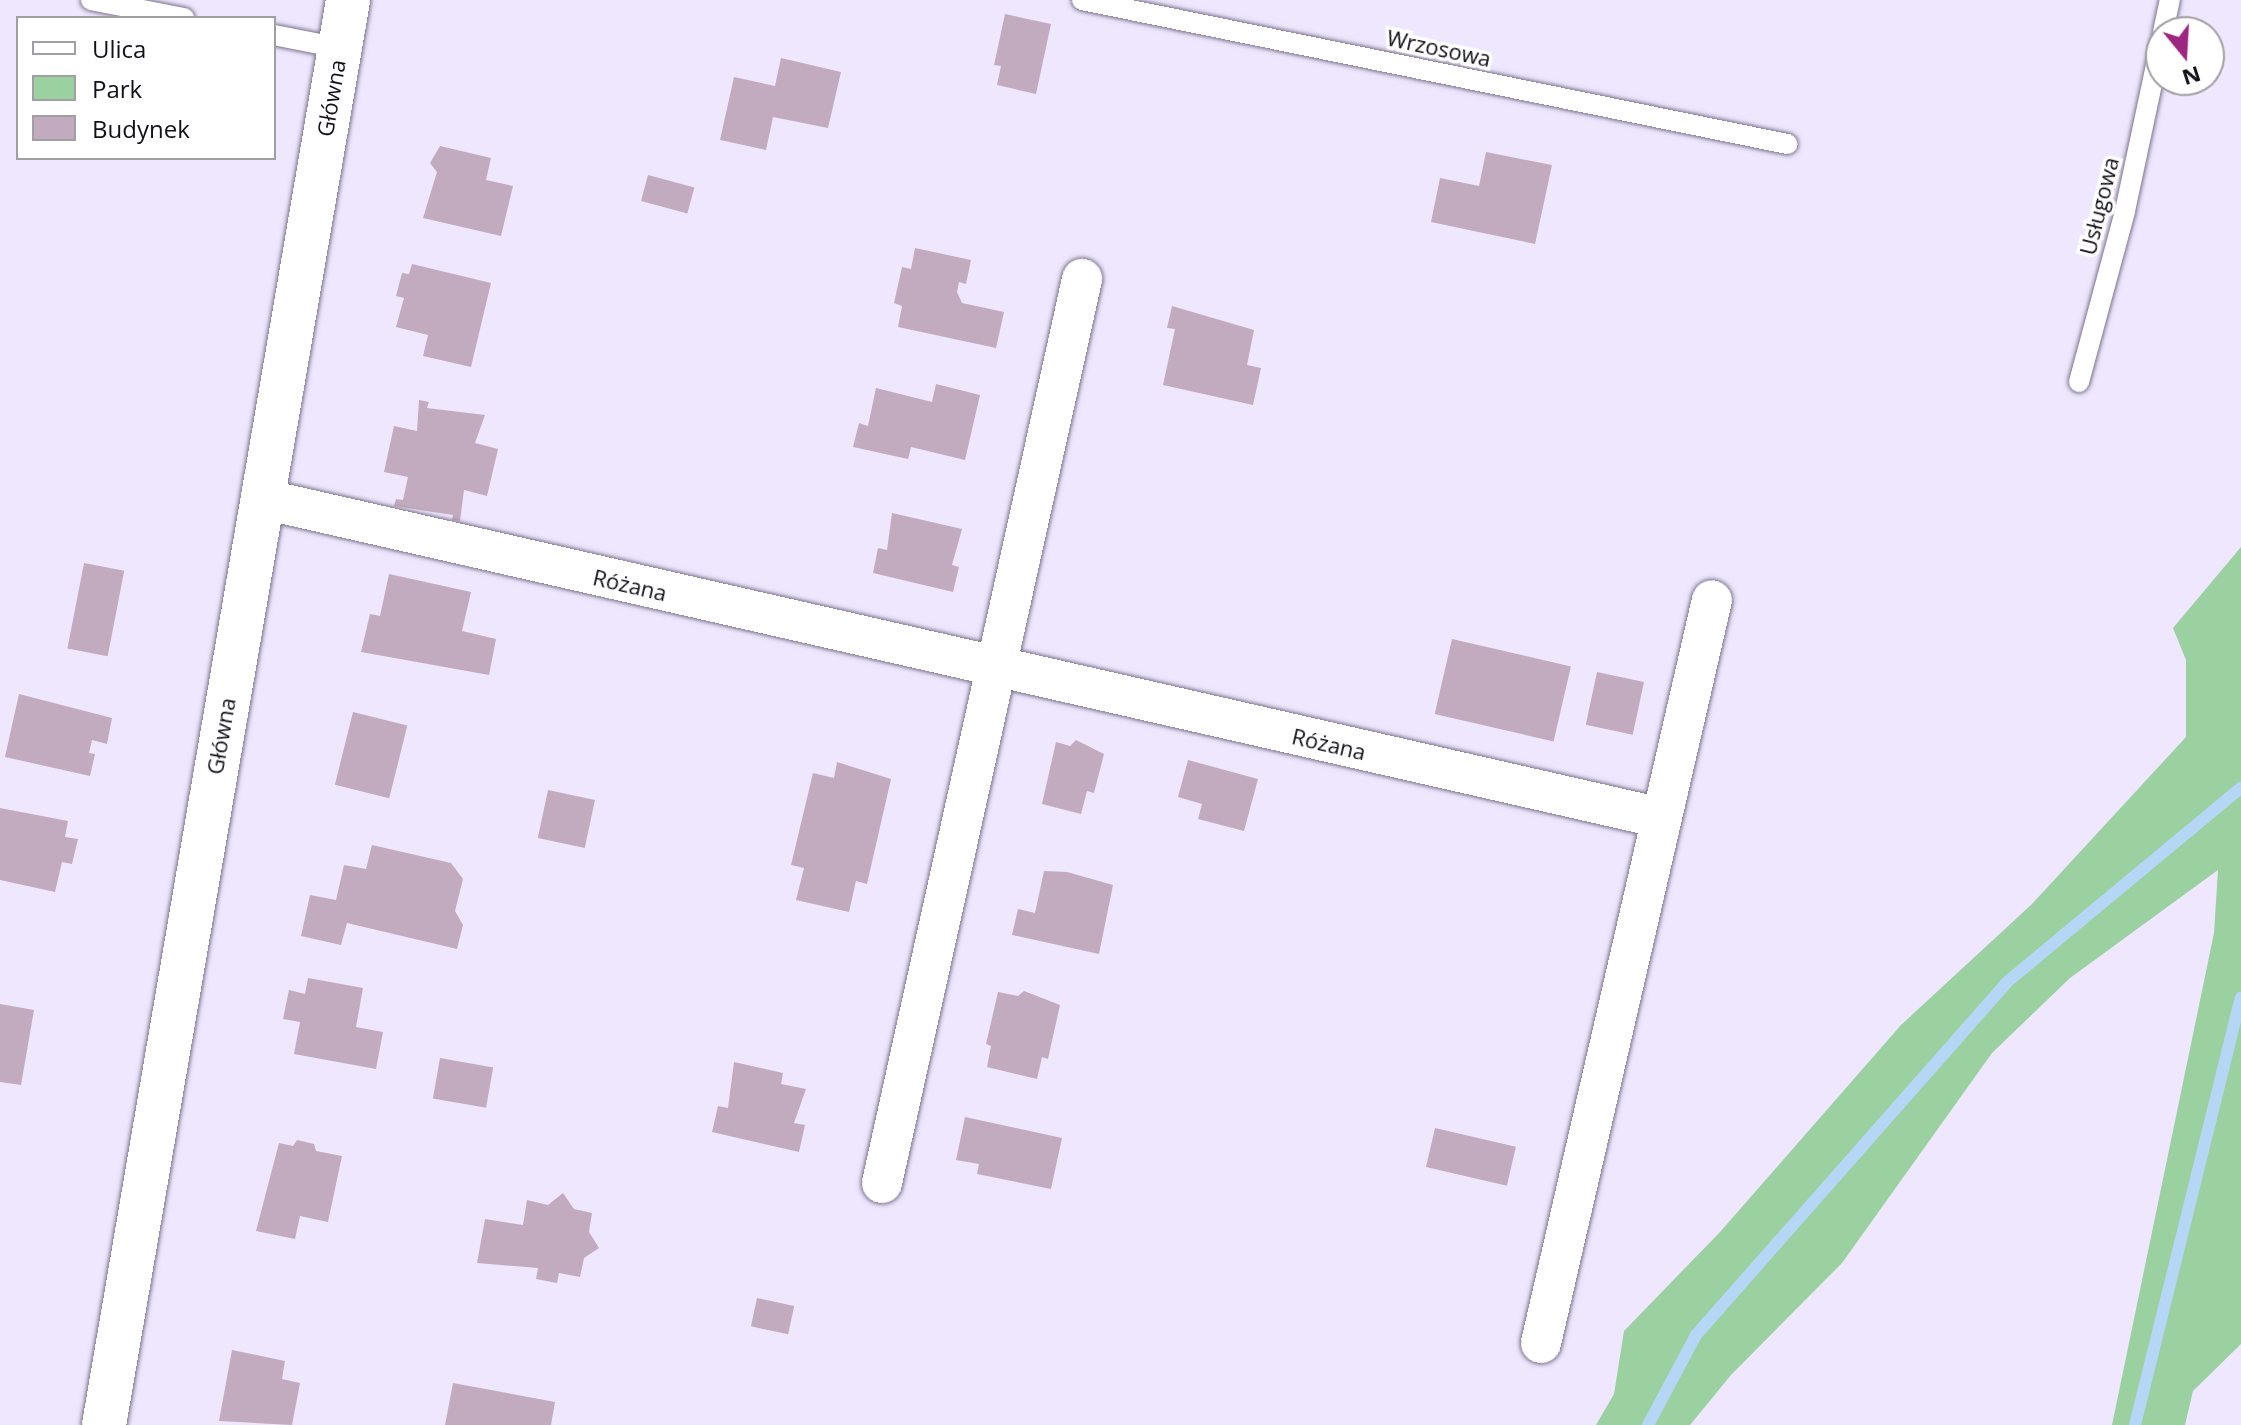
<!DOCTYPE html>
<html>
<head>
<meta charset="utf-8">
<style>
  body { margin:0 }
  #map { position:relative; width:2241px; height:1425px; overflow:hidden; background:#eee7fe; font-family:"Open Sans",sans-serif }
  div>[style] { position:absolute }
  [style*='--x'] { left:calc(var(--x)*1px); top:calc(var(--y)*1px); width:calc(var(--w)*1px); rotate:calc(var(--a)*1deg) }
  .green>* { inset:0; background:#9bd0a1 }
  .stream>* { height:12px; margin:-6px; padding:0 6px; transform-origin:6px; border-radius:6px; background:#b5d7f5 }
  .building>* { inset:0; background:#c3abbf; transform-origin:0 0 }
  .roads { filter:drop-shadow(0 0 2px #7c738c) drop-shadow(0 0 2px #7c738c) }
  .lane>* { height:20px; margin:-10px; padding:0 10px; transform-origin:10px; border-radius:10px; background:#fff }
  .street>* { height:40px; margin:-20px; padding:0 20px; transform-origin:20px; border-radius:20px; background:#fff }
  .secondary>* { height:44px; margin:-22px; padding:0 22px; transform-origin:22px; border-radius:22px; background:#fff }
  span { translate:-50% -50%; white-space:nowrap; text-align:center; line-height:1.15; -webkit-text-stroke:7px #fff; paint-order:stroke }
  .street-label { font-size:22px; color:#131019 }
  .legend { position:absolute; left:16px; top:16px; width:260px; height:144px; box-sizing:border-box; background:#fff; border:2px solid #a19fa3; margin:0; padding:10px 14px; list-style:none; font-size:24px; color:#131019 }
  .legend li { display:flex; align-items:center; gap:16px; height:40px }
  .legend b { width:40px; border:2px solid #a19fa3 }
  .north { position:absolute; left:2145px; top:16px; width:80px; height:80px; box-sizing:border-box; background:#fff; border:2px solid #a19fa3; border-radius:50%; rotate:162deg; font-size:22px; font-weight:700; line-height:32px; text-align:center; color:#131019 }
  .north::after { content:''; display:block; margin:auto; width:28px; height:36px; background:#9c2680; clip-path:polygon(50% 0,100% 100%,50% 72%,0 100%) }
</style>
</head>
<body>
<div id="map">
  <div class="green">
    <div style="clip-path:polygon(2241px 547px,2241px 1344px,2193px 1391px,2185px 1425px,2112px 1425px,2214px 933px,2218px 870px,2070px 978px,1992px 1053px,1842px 1263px,1731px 1375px,1690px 1425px,1596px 1425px,1614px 1394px,1624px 1331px,1720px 1232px,1901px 1025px,2032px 904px,2186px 737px,2186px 660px,2173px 628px)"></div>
  </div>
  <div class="stream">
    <div style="--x:1648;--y:1425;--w:102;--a:-61.9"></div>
    <div style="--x:1696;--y:1335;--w:470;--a:-48.6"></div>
    <div style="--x:2007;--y:982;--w:304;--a:-39.7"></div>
    <div style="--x:2135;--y:1425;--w:440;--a:-76.1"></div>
  </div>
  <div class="building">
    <div style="clip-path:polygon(1005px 14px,1051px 24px,1036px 94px,997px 85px,1001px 66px,994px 65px)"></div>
    <div style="clip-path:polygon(781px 58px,841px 72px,828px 128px,773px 117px,766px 150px,720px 140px,734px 77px,775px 86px)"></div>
    <div style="clip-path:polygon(440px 146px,491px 158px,486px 180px,513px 186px,501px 236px,423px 218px,437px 172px,430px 163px)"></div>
    <div style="clip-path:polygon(1486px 152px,1552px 165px,1535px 244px,1431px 222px,1440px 178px,1479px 186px)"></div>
    <div style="left:648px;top:175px;width:48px;height:27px;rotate:15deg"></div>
    <div style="clip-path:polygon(915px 248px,971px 260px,966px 284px,959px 282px,957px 292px,962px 303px,1004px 312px,996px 348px,898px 327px,902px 306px,894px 303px,902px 267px,911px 269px)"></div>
    <div style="clip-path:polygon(412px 264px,491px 283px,471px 367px,423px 356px,428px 335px,396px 327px,404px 298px,396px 296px,402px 273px,409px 274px)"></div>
    <div style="clip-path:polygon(1172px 306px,1254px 330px,1247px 365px,1261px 368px,1253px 405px,1163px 385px,1175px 329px,1167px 328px)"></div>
    <div style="clip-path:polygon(936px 384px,980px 395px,965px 460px,911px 447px,908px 459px,853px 447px,859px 423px,868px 426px,876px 388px,932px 402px)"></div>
    <div style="clip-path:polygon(419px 400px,429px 402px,427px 408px,485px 415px,475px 443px,498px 449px,487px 496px,464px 490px,460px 521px,452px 520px,453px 515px,394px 506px,396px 499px,403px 500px,408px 477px,384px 472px,394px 426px,417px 431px)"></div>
    <div style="clip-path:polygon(892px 513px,962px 529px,952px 565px,959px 567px,953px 592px,873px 573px,878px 548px,887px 550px)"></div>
    <div style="left:84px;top:563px;width:41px;height:87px;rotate:11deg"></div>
    <div style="clip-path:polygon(389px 574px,471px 592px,462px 631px,496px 639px,489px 675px,361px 652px,370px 614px,380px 616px)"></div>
    <div style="left:1452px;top:639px;width:122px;height:77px;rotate:13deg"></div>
    <div style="left:1597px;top:672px;width:48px;height:54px;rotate:12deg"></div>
    <div style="clip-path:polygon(19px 694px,112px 718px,107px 744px,92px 740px,89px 753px,95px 754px,90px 776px,5px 757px)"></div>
    <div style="left:353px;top:712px;width:56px;height:75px;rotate:14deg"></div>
    <div style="clip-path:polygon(1076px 740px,1104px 754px,1094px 793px,1087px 791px,1081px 814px,1042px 804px,1056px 742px,1070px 746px)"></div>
    <div style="clip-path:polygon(1188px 760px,1258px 779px,1244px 831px,1198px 819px,1202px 804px,1178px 797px)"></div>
    <div style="clip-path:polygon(837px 762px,891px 779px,867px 884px,856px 881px,849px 912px,796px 900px,804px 868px,791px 865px,813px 773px,834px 778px)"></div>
    <div style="left:548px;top:790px;width:48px;height:49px;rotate:12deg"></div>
    <div style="clip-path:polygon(0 808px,68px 821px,65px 837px,78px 839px,72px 864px,62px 862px,55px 892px,0 880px)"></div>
    <div style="clip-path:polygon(372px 845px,451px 863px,463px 879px,455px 911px,463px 925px,457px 949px,347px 923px,341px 945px,301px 936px,310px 895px,336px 900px,344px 865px,366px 869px)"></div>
    <div style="clip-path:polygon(1044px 871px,1067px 872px,1113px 885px,1099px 954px,1012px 935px,1018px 909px,1035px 913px)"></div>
    <div style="clip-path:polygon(308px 978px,363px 988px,356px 1027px,383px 1032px,376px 1069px,294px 1054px,300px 1022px,283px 1019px,289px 990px,305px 994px)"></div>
    <div style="clip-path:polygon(1024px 991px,1060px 1005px,1048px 1059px,1042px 1057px,1037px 1079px,987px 1067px,991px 1046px,986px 1044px,998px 992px,1018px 996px)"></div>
    <div style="clip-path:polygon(0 1004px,34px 1010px,21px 1085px,0 1082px)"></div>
    <div style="left:440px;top:1058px;width:54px;height:41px;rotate:10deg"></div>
    <div style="clip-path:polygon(734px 1062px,783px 1073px,781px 1084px,806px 1089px,794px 1123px,805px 1125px,799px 1152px,712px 1132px,718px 1106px,728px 1108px)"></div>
    <div style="clip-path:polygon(965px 1117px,1062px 1138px,1051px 1189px,977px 1174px,979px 1164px,956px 1160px)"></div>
    <div style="left:1435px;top:1128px;width:83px;height:40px;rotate:13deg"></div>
    <div style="clip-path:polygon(297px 1140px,314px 1144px,316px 1151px,342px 1156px,328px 1222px,300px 1216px,295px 1239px,256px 1231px,279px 1143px,293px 1146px)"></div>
    <div style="clip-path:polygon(563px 1193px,574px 1209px,592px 1213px,589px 1232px,599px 1248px,584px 1258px,580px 1277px,559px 1273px,557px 1283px,536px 1279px,538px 1268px,477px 1263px,485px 1219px,523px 1225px,527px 1200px,548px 1205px)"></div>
    <div style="left:757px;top:1298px;width:38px;height:29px;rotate:12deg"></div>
    <div style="clip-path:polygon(232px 1350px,285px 1361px,282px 1379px,300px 1383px,292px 1425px,219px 1421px)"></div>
    <div style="clip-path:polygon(453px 1383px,555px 1402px,551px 1425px,445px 1425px)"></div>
  </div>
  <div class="roads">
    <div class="lane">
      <div style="--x:91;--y:0;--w:95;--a:11"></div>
      <div style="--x:1082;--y:0;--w:720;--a:11.54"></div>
      <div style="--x:2163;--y:32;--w:33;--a:-78"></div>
      <div style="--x:274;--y:35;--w:67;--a:11.1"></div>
      <div style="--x:2079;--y:382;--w:177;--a:-74.9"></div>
      <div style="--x:2125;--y:211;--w:174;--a:-78"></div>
    </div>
    <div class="street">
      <div style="--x:263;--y:499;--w:1434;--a:12.85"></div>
      <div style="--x:882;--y:1183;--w:926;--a:-77.52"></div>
      <div style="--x:1541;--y:1343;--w:762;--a:-77.04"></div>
    </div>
    <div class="secondary">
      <div style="--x:104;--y:1425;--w:1446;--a:-80.28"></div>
    </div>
  </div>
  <div class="street-label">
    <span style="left:1439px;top:48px;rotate:12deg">Wrzosowa</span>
    <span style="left:331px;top:98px;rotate:-80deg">Główna</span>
    <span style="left:2099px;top:206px;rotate:-76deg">Usługowa</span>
    <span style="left:630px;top:585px;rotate:13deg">Różana</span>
    <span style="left:221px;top:736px;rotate:-80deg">Główna</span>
    <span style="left:1329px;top:744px;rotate:13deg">Różana</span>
  </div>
  <ul class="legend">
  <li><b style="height:10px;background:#fff"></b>Ulica</li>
  <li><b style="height:22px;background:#9bd0a1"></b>Park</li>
  <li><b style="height:22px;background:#c3abbf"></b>Budynek</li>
  </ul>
  <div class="north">N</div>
</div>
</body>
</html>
